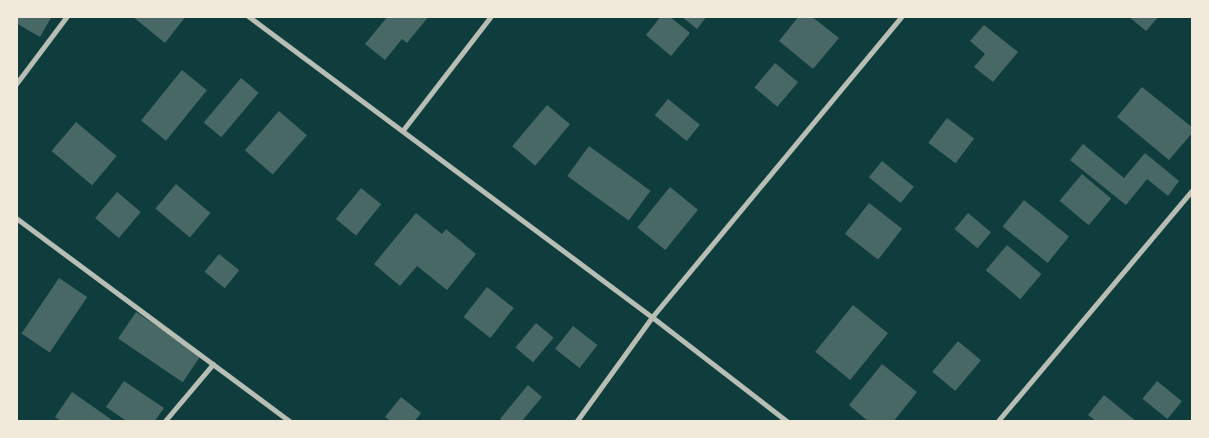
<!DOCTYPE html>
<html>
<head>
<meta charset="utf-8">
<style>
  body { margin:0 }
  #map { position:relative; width:1209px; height:438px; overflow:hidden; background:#0f3d3e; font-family:Quicksand,sans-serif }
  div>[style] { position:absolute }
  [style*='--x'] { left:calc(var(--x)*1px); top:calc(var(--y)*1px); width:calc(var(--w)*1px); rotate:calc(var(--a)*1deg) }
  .building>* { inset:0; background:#486865; transform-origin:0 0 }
  .minor>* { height:5px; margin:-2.5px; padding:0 2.5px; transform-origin:2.5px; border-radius:2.5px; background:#b8beb3 }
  span { translate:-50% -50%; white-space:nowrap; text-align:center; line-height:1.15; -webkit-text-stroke:4.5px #f1e9da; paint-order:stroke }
  .frame { position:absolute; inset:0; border:18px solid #f1e9da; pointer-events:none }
</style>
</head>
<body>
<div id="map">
  <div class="building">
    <div style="clip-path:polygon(16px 16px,52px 16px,40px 37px,16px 23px)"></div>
    <div style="clip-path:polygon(132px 16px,186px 16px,165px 43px)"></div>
    <div style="clip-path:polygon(388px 16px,429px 16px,407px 43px,402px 39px,385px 60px,365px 44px)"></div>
    <div style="clip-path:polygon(661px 16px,669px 16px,690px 33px,671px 56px,646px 35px)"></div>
    <div style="clip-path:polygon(681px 16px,707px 16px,697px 29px)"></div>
    <div style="clip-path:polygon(799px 16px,811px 16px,839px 38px,813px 69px,779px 41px)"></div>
    <div style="clip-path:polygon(1128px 16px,1159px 16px,1146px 31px)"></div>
    <div style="clip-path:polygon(984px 25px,1018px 52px,993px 82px,974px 67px,985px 54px,970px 41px)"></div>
    <div style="left:775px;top:63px;width:30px;height:32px;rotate:40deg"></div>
    <div style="left:182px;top:70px;width:32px;height:65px;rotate:39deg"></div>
    <div style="left:241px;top:78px;width:23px;height:58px;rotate:40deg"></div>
    <div style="clip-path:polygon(1142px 87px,1193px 128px,1193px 132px,1169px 160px,1117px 117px)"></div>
    <div style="left:668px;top:99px;width:41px;height:21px;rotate:39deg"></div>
    <div style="left:547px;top:105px;width:30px;height:54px;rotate:40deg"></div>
    <div style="left:279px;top:111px;width:37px;height:52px;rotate:41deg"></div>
    <div style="left:947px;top:118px;width:34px;height:31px;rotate:37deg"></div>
    <div style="left:76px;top:122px;width:53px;height:38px;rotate:40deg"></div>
    <div style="clip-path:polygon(1083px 144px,1124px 178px,1145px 153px,1179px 181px,1168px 196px,1147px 179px,1126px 205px,1070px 160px)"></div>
    <div style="left:589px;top:146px;width:76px;height:37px;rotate:36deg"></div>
    <div style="left:882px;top:161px;width:41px;height:21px;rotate:39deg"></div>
    <div style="left:1082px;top:174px;width:38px;height:35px;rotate:40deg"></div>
    <div style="left:176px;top:184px;width:45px;height:32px;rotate:40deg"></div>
    <div style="left:670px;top:187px;width:36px;height:52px;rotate:39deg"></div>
    <div style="left:361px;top:188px;width:26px;height:40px;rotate:39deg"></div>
    <div style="left:117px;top:192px;width:31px;height:34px;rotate:40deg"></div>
    <div style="left:1024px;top:200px;width:58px;height:34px;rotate:39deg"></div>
    <div style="left:869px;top:203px;width:42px;height:39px;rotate:38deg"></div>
    <div style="clip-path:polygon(416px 213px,442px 234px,446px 229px,476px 254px,447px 290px,417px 266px,400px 286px,374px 264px)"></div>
    <div style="left:968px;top:213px;width:30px;height:21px;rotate:40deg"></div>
    <div style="left:1007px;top:245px;width:45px;height:33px;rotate:40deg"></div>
    <div style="left:219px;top:254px;width:26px;height:23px;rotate:39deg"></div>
    <div style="left:59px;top:278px;width:34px;height:67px;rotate:34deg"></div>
    <div style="left:487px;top:287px;width:34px;height:38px;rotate:38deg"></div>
    <div style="left:853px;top:305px;width:45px;height:60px;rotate:39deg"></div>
    <div style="left:136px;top:312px;width:78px;height:32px;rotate:34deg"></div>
    <div style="left:536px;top:323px;width:23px;height:32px;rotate:40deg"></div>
    <div style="left:573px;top:326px;width:31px;height:29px;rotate:38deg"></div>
    <div style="left:958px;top:341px;width:30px;height:40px;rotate:40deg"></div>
    <div style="clip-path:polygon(882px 364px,917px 392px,893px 422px,869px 422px,849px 405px)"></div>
    <div style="clip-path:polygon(124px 381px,164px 408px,154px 422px,128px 422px,106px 407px)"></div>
    <div style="left:1157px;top:381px;width:32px;height:23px;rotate:39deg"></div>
    <div style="clip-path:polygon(528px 385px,542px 397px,521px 422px,504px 422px,500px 419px)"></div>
    <div style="clip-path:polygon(72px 392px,115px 422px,62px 422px,55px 417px)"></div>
    <div style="clip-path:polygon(1104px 395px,1137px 422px,1097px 422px,1088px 415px)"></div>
    <div style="clip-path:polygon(401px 397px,421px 413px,414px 422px,392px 422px,385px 417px)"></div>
  </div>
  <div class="minor">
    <div style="--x:248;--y:16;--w:504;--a:36.69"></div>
    <div style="--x:652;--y:317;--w:172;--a:37.7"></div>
    <div style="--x:16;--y:84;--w:85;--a:-53.1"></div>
    <div style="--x:403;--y:130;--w:144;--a:-52.3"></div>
    <div style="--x:16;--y:218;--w:342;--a:36.6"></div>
    <div style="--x:164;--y:422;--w:76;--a:-49.8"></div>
    <div style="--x:576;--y:422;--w:130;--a:-54.1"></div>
    <div style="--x:652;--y:317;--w:391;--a:-50.3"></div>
    <div style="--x:997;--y:422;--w:304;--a:-49.9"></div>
  </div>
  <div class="frame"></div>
</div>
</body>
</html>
